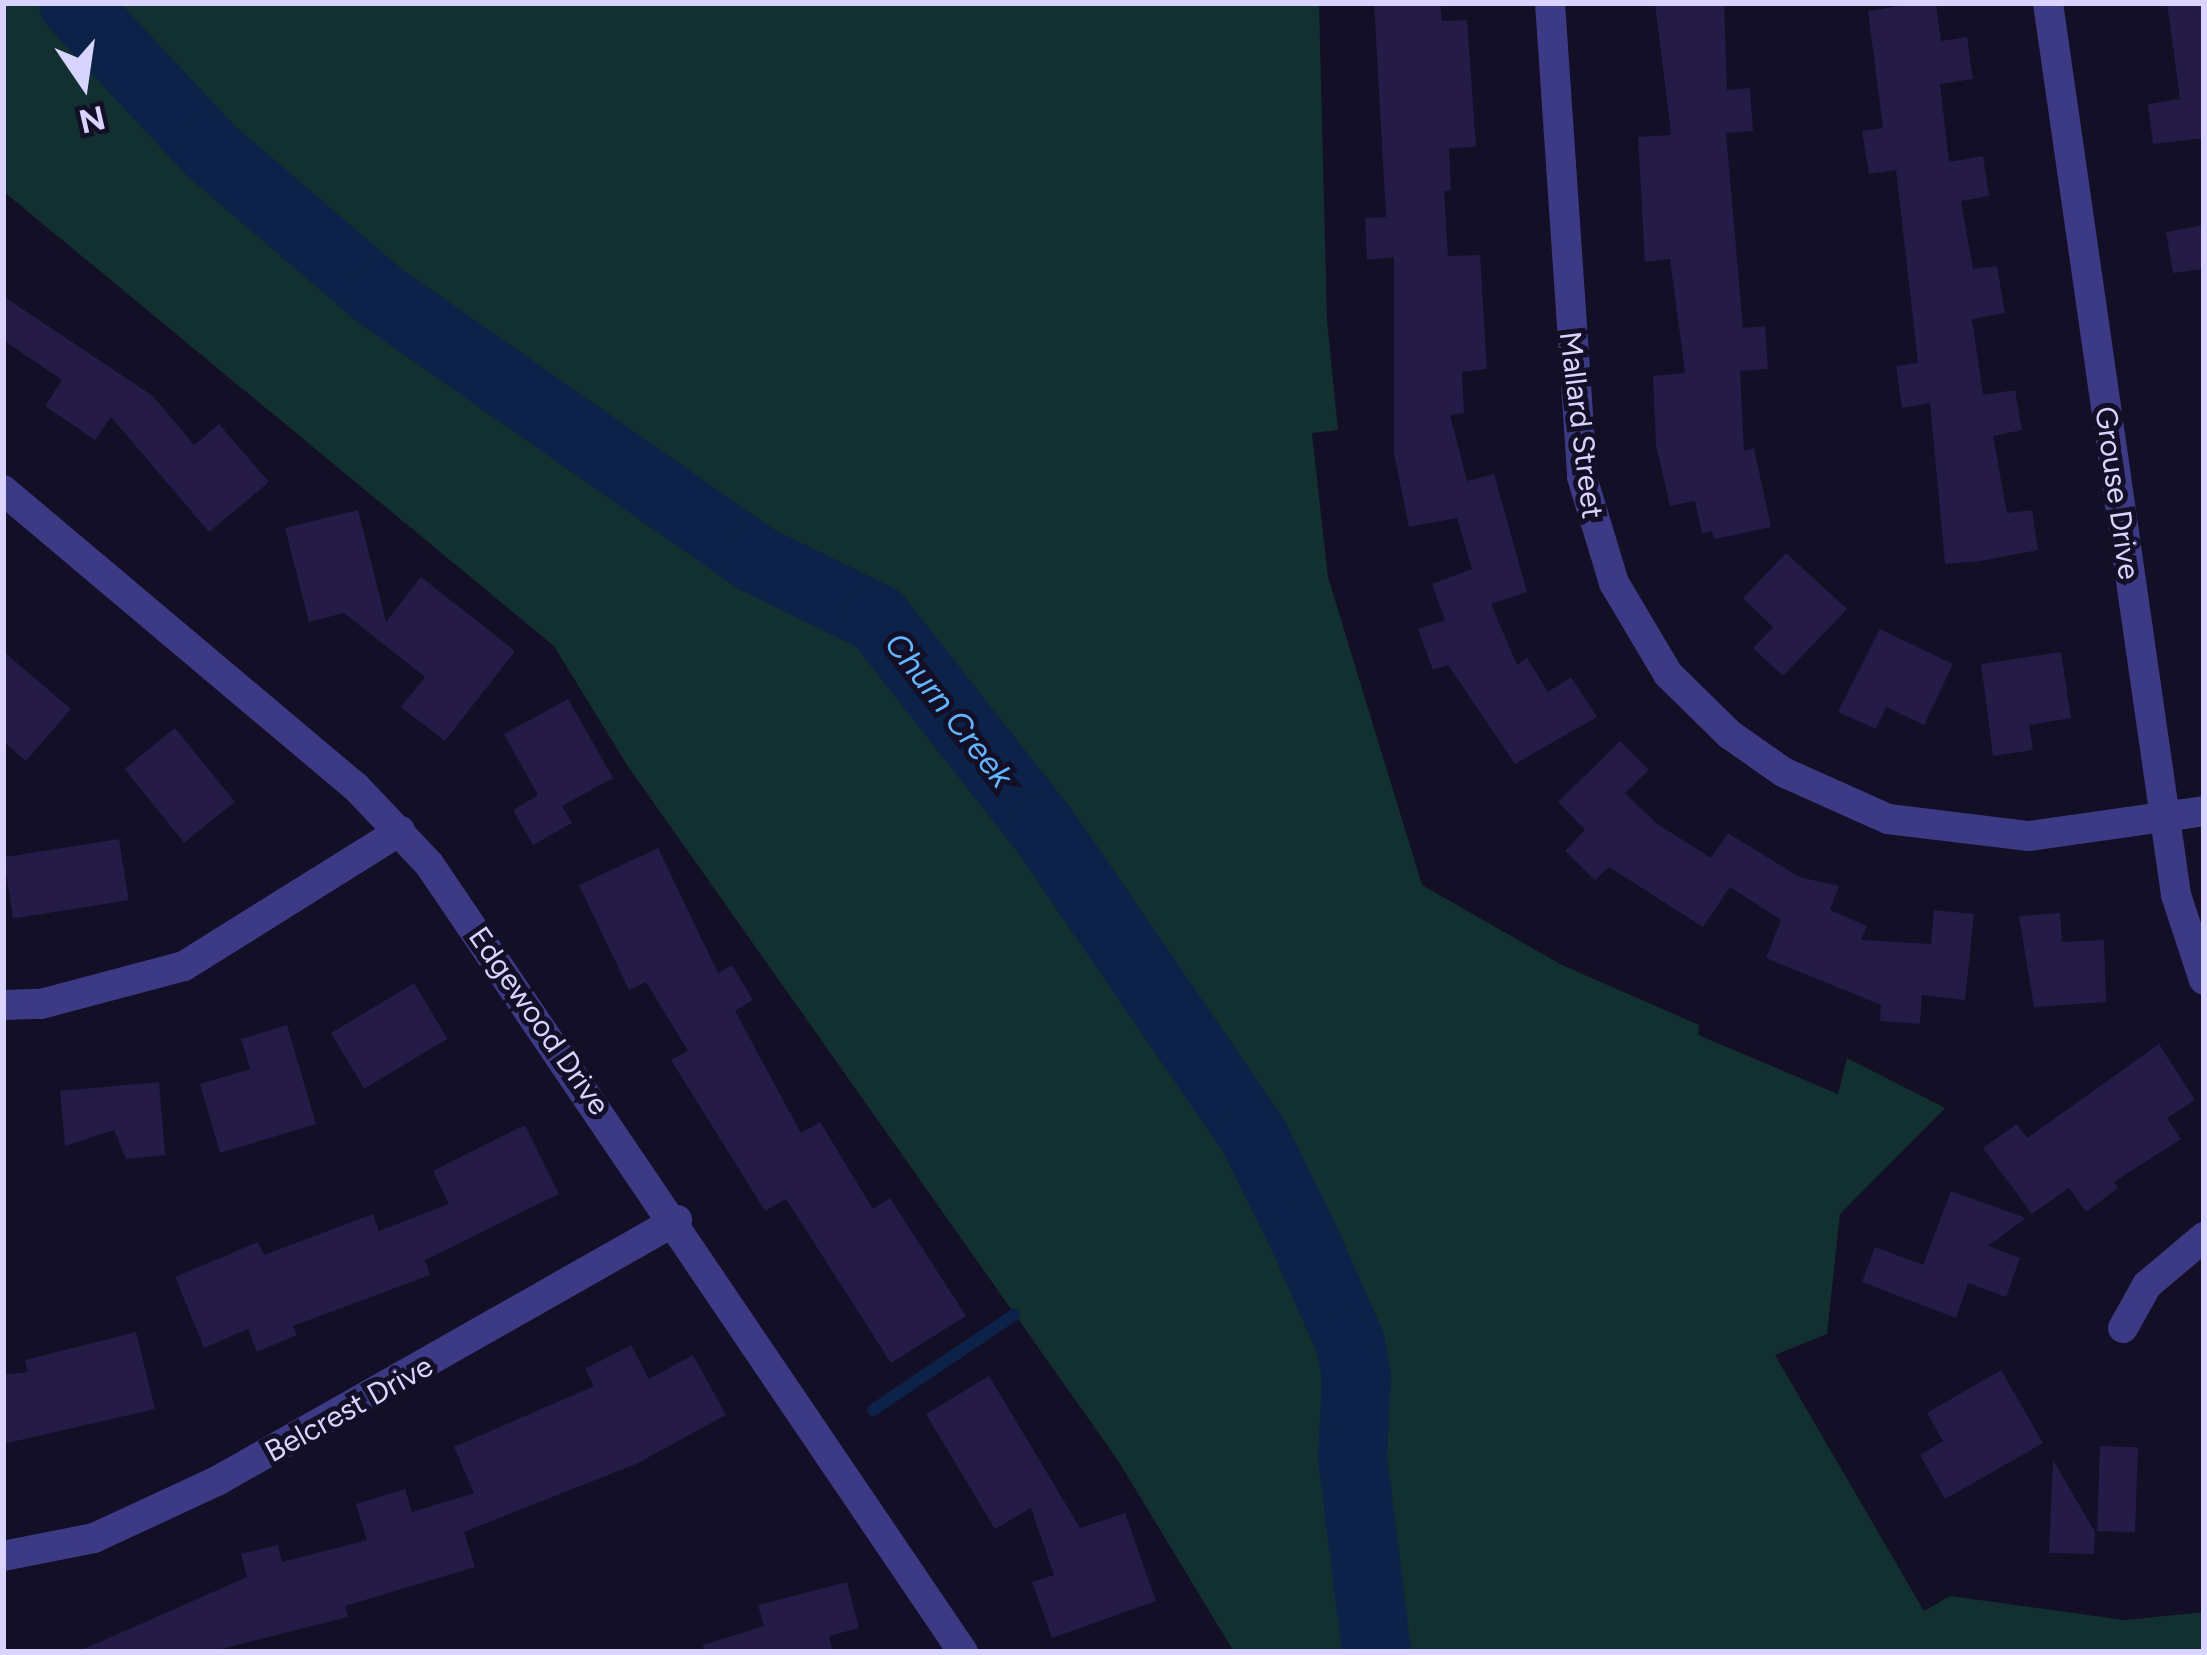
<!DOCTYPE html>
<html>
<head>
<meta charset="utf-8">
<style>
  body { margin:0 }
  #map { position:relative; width:2207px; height:1655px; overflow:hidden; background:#130f26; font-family:Figtree,sans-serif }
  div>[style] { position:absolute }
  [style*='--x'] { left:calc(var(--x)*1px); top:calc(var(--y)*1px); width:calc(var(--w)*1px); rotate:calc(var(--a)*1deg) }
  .green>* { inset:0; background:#12302f }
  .stream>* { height:12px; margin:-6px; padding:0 6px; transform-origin:6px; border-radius:6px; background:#0c2248 }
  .river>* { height:69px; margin:-34.5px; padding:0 34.5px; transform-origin:34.5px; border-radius:34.5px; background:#0c2248 }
  .building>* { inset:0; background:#241b47; transform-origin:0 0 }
  .minor>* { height:30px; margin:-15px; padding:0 15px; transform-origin:15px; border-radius:15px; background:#3d3a85 }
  span { translate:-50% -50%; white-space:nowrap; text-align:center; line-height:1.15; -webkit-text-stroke:10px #130f26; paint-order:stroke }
  .street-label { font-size:30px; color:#d9d4ff }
  .water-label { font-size:33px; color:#62b6ff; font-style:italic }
  .frame { position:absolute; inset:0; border:6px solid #d9d4ff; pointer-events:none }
  .north { position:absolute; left:24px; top:24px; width:120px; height:120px; -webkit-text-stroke:9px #130f26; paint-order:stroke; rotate:167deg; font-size:33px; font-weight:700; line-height:48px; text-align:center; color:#d9d4ff }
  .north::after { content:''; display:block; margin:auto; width:42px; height:54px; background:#d9d4ff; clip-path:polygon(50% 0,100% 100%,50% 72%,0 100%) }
</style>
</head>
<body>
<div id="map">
  <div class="green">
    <div style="clip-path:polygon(3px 3px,1319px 3px,1327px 320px,1338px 430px,1312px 433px,1328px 577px,1422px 885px,1562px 965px,1699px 1025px,1698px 1035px,1838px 1094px,1847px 1058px,1945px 1108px,1840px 1214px,1827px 1334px,1775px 1355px,1924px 1611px,1950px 1596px,2124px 1620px,2204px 1612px,2204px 1652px,1234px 1652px,1119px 1462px,627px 765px,554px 646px,3px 191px)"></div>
  </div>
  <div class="stream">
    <div style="--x:873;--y:1410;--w:170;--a:-34"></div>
  </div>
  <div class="river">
    <div style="--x:73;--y:3;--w:201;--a:47"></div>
    <div style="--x:210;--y:150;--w:223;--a:40.6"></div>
    <div style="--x:379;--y:295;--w:460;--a:35"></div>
    <div style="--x:756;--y:559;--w:135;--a:26"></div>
    <div style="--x:877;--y:618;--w:270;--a:51.8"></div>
    <div style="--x:1044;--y:830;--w:370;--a:55.6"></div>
    <div style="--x:1253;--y:1135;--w:113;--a:63.7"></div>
    <div style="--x:1303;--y:1236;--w:117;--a:66.3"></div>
    <div style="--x:1350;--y:1343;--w:36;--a:80"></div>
    <div style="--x:1356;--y:1378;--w:80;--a:92.9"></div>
    <div style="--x:1352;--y:1458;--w:195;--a:82.9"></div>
  </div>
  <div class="building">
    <div style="clip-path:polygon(1374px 3px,1440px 3px,1442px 21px,1467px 20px,1476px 147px,1449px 148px,1451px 190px,1444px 191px,1448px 256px,1480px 255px,1487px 369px,1462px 372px,1464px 413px,1450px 415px,1467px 481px,1494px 474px,1527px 592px,1491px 604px,1517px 665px,1527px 658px,1548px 692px,1571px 677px,1597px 717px,1515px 764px,1448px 665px,1433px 670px,1418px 629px,1445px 620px,1432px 584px,1472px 569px,1457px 518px,1409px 527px,1394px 454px,1394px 257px,1367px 260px,1365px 218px,1386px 217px)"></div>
    <div style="clip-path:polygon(1655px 3px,1724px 3px,1727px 90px,1750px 88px,1753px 131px,1726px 133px,1743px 328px,1765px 326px,1768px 369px,1740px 371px,1744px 451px,1754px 448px,1771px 527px,1715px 539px,1711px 531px,1702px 534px,1695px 501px,1670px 506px,1656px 445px,1653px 376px,1685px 373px,1670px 259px,1645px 262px,1638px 137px,1671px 135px)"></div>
    <div style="clip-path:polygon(1921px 3px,1936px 3px,1941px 41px,1967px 37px,1973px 79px,1940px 84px,1949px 162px,1983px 156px,1989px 196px,1961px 201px,1973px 269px,1997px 266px,2005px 313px,1972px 319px,1983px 395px,2015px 390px,2022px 430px,1993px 436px,2007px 513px,2032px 510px,2038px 550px,1980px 561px,1945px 564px,1930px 403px,1902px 408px,1896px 366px,1918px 363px,1896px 170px,1869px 174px,1862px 131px,1883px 128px,1868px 11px)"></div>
    <div style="clip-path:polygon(2167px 3px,2204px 3px,2204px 138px,2153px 144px,2148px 104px,2180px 99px)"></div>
    <div style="clip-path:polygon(2204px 225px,2204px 269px,2173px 273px,2166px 232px)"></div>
    <div style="clip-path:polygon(3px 296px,153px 396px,194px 445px,219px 424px,269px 482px,209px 532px,111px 417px,95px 440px,45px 406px,62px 380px,3px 340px)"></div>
    <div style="clip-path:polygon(358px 510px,386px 622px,421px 577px,515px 651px,445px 741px,401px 707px,425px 677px,344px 613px,309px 622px,285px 528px)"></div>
    <div style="clip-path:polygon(1786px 553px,1847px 609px,1783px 676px,1753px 648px,1773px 627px,1743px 598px)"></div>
    <div style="clip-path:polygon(1880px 629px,1953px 664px,1924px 725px,1886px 707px,1876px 729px,1838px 712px)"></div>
    <div style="clip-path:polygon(3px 651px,71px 709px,26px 761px,3px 741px)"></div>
    <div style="clip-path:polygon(2061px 652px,2071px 718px,2029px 725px,2033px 750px,1993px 756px,1981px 664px)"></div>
    <div style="clip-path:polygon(568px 699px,613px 778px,562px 806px,572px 823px,533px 845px,513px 810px,538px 795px,504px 734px)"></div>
    <div style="left:175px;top:728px;width:95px;height:65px;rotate:51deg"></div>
    <div style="clip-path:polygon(1620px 741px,1649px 770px,1625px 793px,1656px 823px,1711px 858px,1728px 833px,1799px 877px,1839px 886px,1830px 910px,1867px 926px,1861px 940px,1931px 944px,1934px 910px,1974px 914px,1965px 1000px,1922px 995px,1920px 1024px,1880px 1021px,1881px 1005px,1766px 958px,1781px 920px,1730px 887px,1703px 927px,1609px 867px,1595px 880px,1565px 851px,1585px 830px,1558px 802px)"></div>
    <div style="left:119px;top:839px;width:62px;height:117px;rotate:81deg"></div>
    <div style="clip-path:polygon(658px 848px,718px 973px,732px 965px,753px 1000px,735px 1011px,801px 1133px,820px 1122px,873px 1209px,890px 1198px,966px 1316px,891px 1363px,786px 1199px,765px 1211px,671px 1060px,688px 1051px,646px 982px,629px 990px,579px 885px)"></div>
    <div style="clip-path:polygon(2060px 913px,2062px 942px,2104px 940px,2106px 1002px,2034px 1007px,2019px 916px)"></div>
    <div style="left:414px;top:983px;width:65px;height:97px;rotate:59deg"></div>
    <div style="clip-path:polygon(287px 1025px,316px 1124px,220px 1153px,200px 1084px,250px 1069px,241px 1039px)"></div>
    <div style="clip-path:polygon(2159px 1044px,2195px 1100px,2167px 1118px,2181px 1139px,2114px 1182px,2118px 1188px,2086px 1212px,2069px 1188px,2032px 1214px,1983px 1148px,2017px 1124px,2027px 1138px)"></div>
    <div style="clip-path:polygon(159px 1082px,165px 1155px,126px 1159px,114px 1130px,65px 1146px,60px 1091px)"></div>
    <div style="clip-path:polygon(525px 1125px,559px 1194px,425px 1260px,430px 1275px,293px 1326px,297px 1335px,257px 1352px,248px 1329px,204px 1348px,175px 1277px,258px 1242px,264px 1255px,373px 1214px,379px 1231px,449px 1204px,433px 1171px)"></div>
    <div style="clip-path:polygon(1951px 1191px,2026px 1218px,1988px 1246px,2020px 1258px,2006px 1297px,1968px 1283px,1956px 1318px,1862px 1282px,1875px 1247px,1923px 1265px)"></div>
    <div style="clip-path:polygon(136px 1332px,155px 1409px,3px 1444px,3px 1375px,28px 1372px,25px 1360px)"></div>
    <div style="clip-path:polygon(631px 1345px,649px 1379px,693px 1355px,726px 1415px,636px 1464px,464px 1532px,475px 1567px,345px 1606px,348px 1617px,209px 1652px,77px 1652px,247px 1577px,241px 1554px,278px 1545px,282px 1562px,367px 1540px,356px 1504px,405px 1489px,412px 1512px,474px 1493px,454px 1447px,594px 1386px,585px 1369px)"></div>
    <div style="clip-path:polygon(2001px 1370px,2043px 1443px,1945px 1499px,1920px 1455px,1943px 1441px,1927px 1413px)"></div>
    <div style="clip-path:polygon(989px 1376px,1080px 1528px,1125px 1513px,1156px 1601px,1052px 1638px,1032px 1582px,1054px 1575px,1031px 1508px,995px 1529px,926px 1414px)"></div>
    <div style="left:2100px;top:1446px;width:38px;height:85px;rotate:2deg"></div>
    <div style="clip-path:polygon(2053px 1460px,2095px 1532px,2094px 1554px,2049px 1553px)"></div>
    <div style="clip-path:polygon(847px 1582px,859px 1628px,829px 1636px,833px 1652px,704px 1652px,703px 1645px,764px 1626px,758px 1605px)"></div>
  </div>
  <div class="minor">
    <div style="--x:1550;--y:3;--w:475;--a:86.1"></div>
    <div style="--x:1582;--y:477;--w:111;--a:73.2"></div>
    <div style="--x:1614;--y:583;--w:106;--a:59.3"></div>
    <div style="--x:1668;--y:674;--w:86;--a:44.5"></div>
    <div style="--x:1729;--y:734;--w:66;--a:35.1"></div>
    <div style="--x:1783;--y:772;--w:115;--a:24.1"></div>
    <div style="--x:1888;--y:819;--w:142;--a:6.9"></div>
    <div style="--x:2029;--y:836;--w:177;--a:-8.1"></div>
    <div style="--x:2048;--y:3;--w:901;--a:81.83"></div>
    <div style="--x:2176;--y:895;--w:89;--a:71.8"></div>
    <div style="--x:3;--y:490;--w:460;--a:40.1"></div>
    <div style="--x:355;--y:786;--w:108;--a:46.5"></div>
    <div style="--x:429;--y:864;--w:952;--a:55.88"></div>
    <div style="--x:3;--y:1005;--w:38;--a:-2"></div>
    <div style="--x:41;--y:1004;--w:148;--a:-14.9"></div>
    <div style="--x:184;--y:966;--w:255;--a:-32"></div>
    <div style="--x:2123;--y:1328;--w:49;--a:-60.8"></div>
    <div style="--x:2147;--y:1285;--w:75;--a:-40.1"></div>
    <div style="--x:3;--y:1556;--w:93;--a:-11.2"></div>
    <div style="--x:94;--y:1538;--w:136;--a:-24.9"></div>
    <div style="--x:217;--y:1481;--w:529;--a:-29.57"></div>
  </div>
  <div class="street-label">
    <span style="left:1581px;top:425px;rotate:83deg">Mallard Street</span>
    <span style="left:2117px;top:493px;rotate:82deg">Grouse Drive</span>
    <span style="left:539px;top:1021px;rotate:55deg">Edgewood Drive</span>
    <span style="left:349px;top:1409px;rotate:-29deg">Belcrest Drive</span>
  </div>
  <div class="water-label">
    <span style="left:949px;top:710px;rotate:52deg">Churn Creek</span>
  </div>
  <div class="frame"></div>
  <div class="north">N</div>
</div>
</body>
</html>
